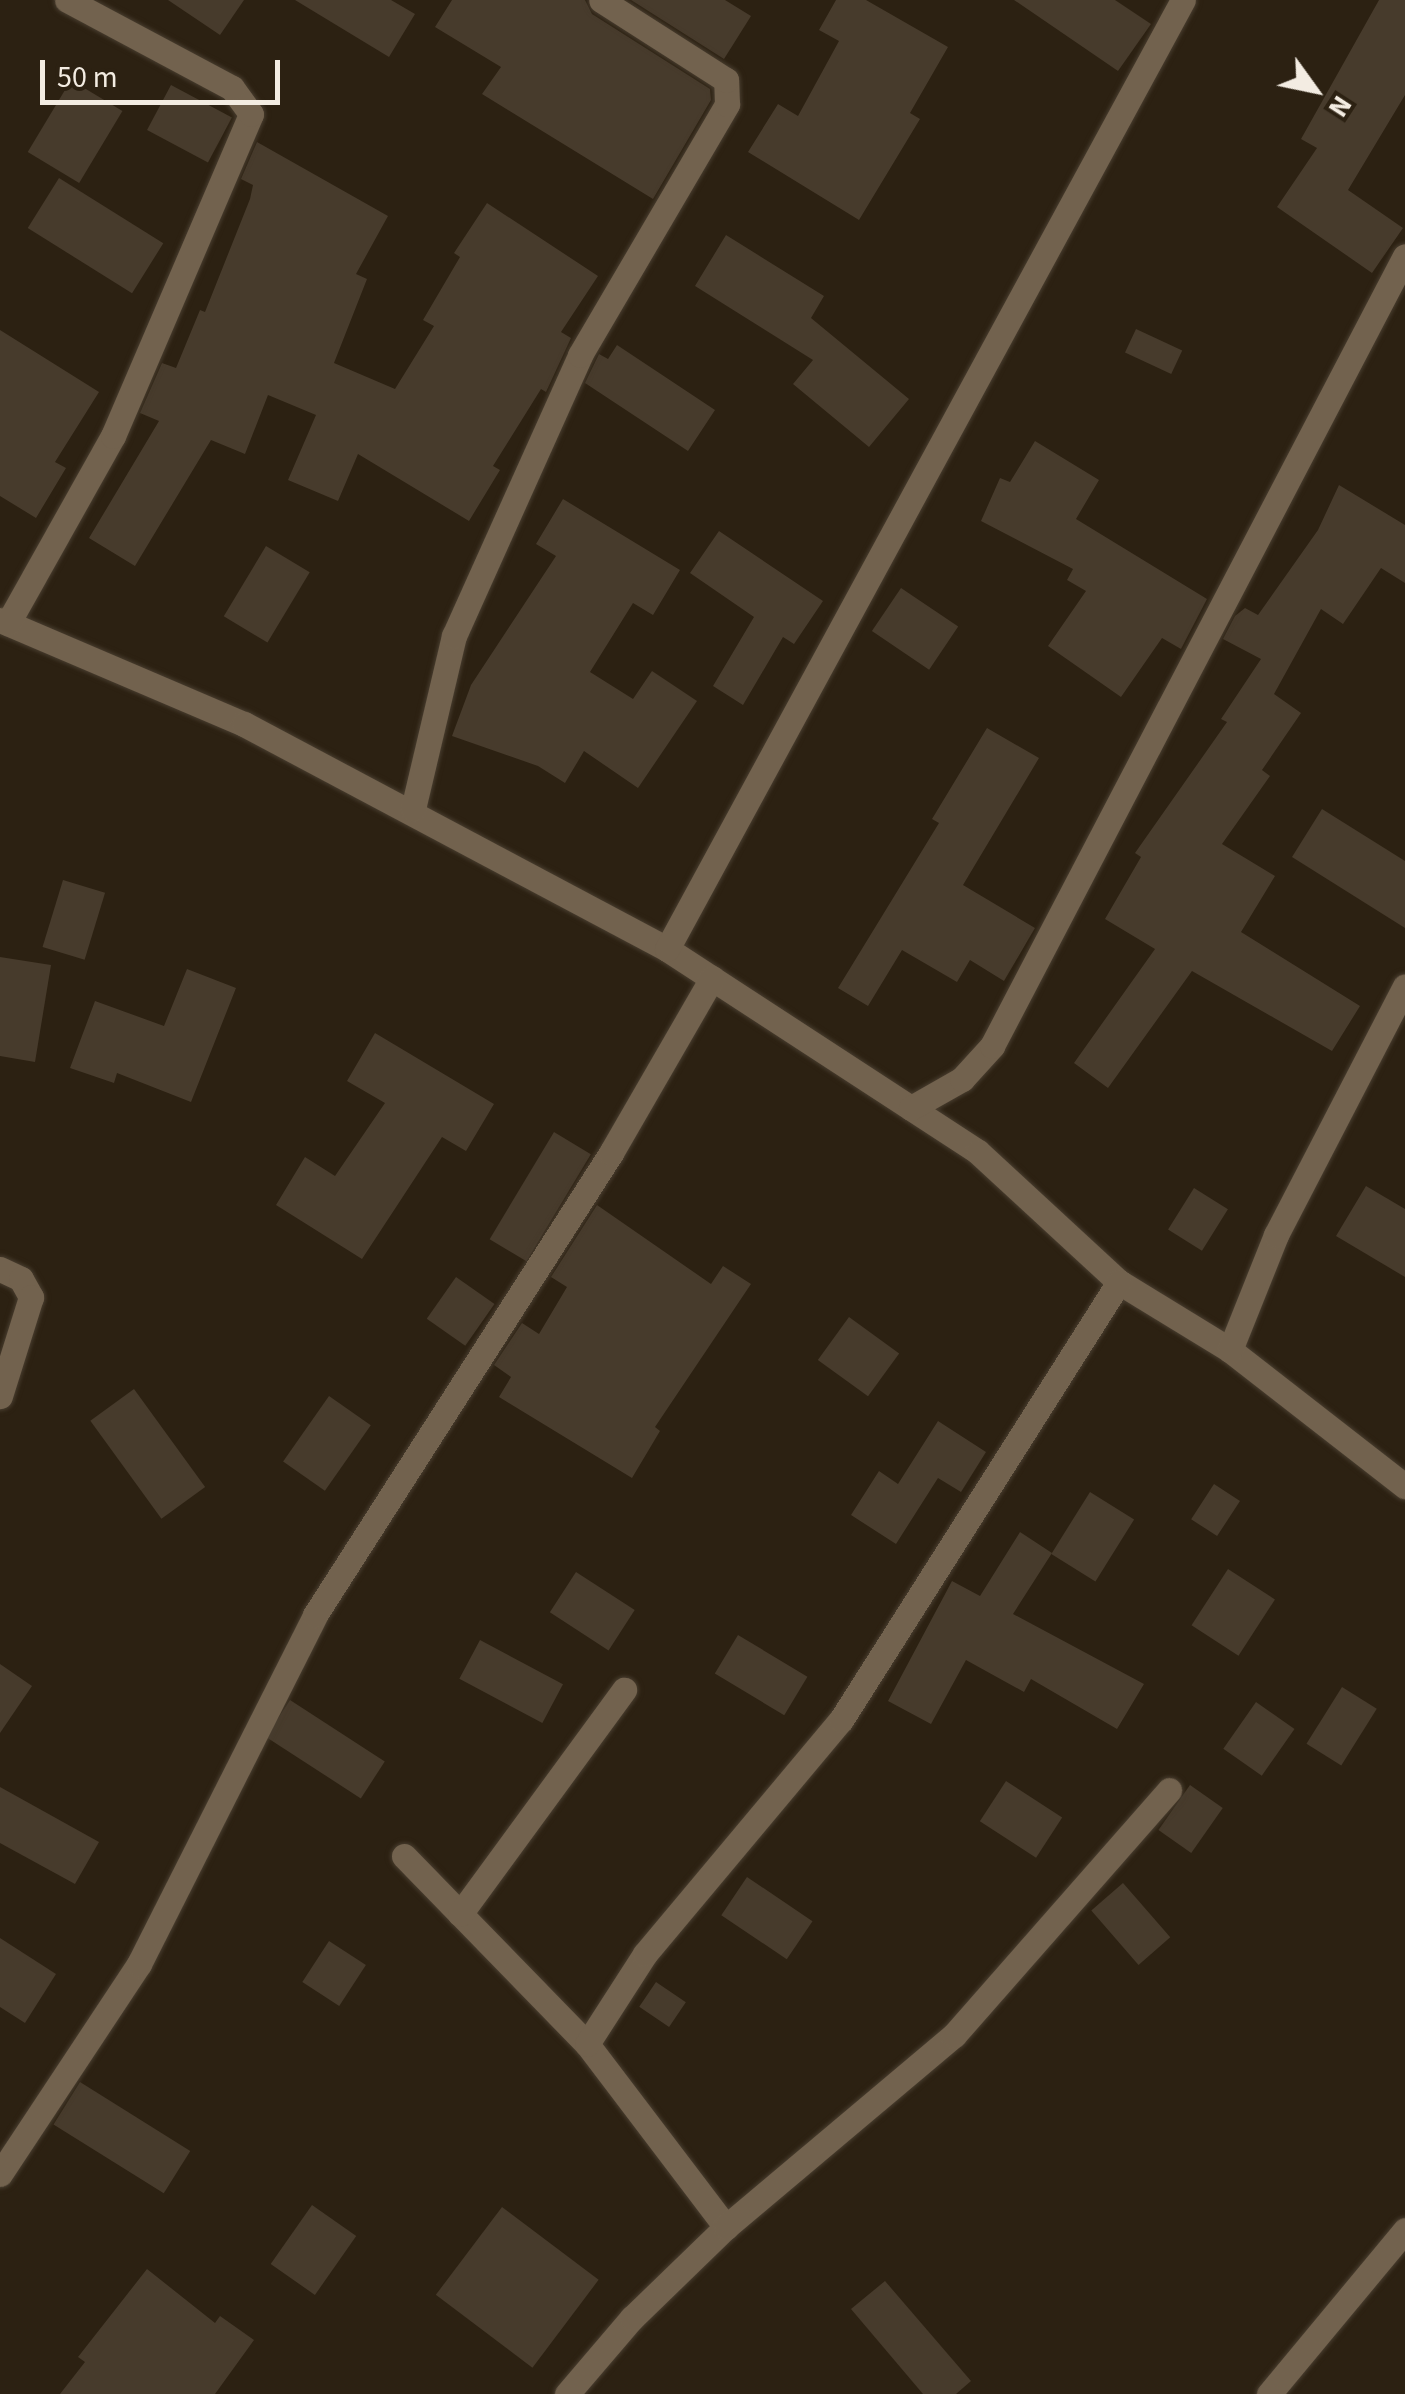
<!DOCTYPE html>
<html>
<head>
<meta charset="utf-8">
<style>
  body { margin:0 }
  #map { position:relative; width:1405px; height:2394px; overflow:hidden; background:#2c2112; font-family:"Source Sans 3",sans-serif }
  div>[style] { position:absolute }
  [style*='--x'] { left:calc(var(--x)*1px); top:calc(var(--y)*1px); width:calc(var(--w)*1px); rotate:calc(var(--a)*1deg) }
  .building>* { inset:0; background:#473b2c; transform-origin:0 0 }
  .roads { filter:drop-shadow(0 0 2px #483d2f) drop-shadow(0 0 2px #483d2f) }
  .minor>* { height:25px; margin:-12.5px; padding:0 12.5px; transform-origin:12.5px; border-radius:12.5px; background:#72624e }
  span { translate:-50% -50%; white-space:nowrap; text-align:center; line-height:1.15; -webkit-text-stroke:8px #2c2112; paint-order:stroke }
  .north { position:absolute; left:1265px; top:40px; width:100px; height:100px; -webkit-text-stroke:8px #2c2112; paint-order:stroke; rotate:123deg; font-size:28px; font-weight:700; line-height:40px; text-align:center; color:#f3ece2 }
  .north::after { content:''; display:block; margin:auto; width:35px; height:45px; background:#f3ece2; clip-path:polygon(50% 0,100% 100%,50% 72%,0 100%) }
  .scale { position:absolute; left:40px; top:60px; width:240px; height:45px; box-sizing:border-box; border:5px solid #f3ece2; border-top:0; padding-left:12px; font-size:30px; line-height:35px; white-space:nowrap; color:#f3ece2; -webkit-text-stroke:8px #2c2112; paint-order:stroke }
</style>
</head>
<body>
<div id="map">
  <div class="building">
    <div style="clip-path:polygon(168px 0,244px 0,220px 35px)"></div>
    <div style="clip-path:polygon(295px 0,391px 0,415px 14px,389px 57px)"></div>
    <div style="clip-path:polygon(452px 0,585px 0,592px 14px,710px 89px,711px 100px,653px 199px,482px 94px,501px 67px,435px 27px)"></div>
    <div style="clip-path:polygon(631px 0,725px 0,751px 16px,724px 59px)"></div>
    <div style="clip-path:polygon(836px 0,866px 0,948px 47px,910px 113px,920px 119px,859px 220px,748px 152px,778px 104px,798px 116px,839px 41px,819px 30px)"></div>
    <div style="clip-path:polygon(1014px 0,1115px 0,1151px 24px,1118px 71px)"></div>
    <div style="clip-path:polygon(1379px 0,1405px 0,1405px 95px,1348px 190px,1403px 228px,1372px 273px,1277px 207px,1317px 148px,1301px 139px)"></div>
    <div style="left:71px;top:80px;width:60px;height:84px;rotate:31deg"></div>
    <div style="left:171px;top:85px;width:69px;height:51px;rotate:28deg"></div>
    <div style="clip-path:polygon(257px 142px,388px 216px,356px 274px,367px 279px,334px 363px,395px 389px,434px 326px,423px 320px,460px 257px,454px 253px,487px 203px,598px 276px,561px 332px,571px 338px,546px 392px,541px 389px,493px 466px,500px 470px,469px 521px,358px 454px,338px 501px,288px 480px,316px 415px,268px 395px,245px 454px,211px 440px,135px 566px,89px 538px,159px 421px,140px 413px,162px 363px,176px 368px,200px 310px,205px 312px,250px 199px,253px 185px,241px 179px)"></div>
    <div style="left:59px;top:178px;width:123px;height:59px;rotate:32deg"></div>
    <div style="clip-path:polygon(726px 235px,824px 296px,811px 318px,909px 399px,869px 447px,793px 384px,813px 360px,695px 286px)"></div>
    <div style="left:1136px;top:329px;width:51px;height:26px;rotate:25deg"></div>
    <div style="clip-path:polygon(0 330px,99px 392px,55px 462px,66px 468px,36px 518px,0 496px)"></div>
    <div style="clip-path:polygon(617px 345px,715px 410px,688px 451px,585px 383px,599px 354px,608px 359px)"></div>
    <div style="clip-path:polygon(1035px 441px,1099px 480px,1076px 519px,1207px 599px,1181px 649px,1162px 638px,1121px 697px,1048px 646px,1086px 591px,1067px 580px,1073px 569px,981px 521px,1000px 478px,1010px 482px)"></div>
    <div style="clip-path:polygon(1339px 485px,1405px 525px,1405px 583px,1381px 568px,1343px 624px,1321px 609px,1274px 694px,1301px 713px,1262px 770px,1270px 776px,1222px 844px,1275px 876px,1241px 932px,1360px 1006px,1332px 1051px,1192px 971px,1108px 1088px,1074px 1063px,1155px 949px,1105px 919px,1141px 857px,1135px 853px,1227px 722px,1221px 719px,1261px 659px,1223px 639px,1235px 616px,1245px 608px,1258px 615px,1318px 530px)"></div>
    <div style="clip-path:polygon(563px 499px,680px 570px,653px 615px,633px 603px,590px 672px,633px 699px,652px 671px,697px 701px,638px 788px,584px 751px,565px 783px,538px 766px,452px 736px,471px 685px,556px 556px,536px 544px)"></div>
    <div style="clip-path:polygon(719px 531px,823px 601px,794px 644px,783px 637px,743px 705px,713px 686px,754px 617px,690px 573px)"></div>
    <div style="left:266px;top:546px;width:51px;height:82px;rotate:31deg"></div>
    <div style="left:901px;top:588px;width:69px;height:52px;rotate:34deg"></div>
    <div style="clip-path:polygon(987px 728px,1039px 758px,963px 885px,1035px 928px,1004px 981px,970px 960px,957px 982px,902px 950px,868px 1006px,838px 988px,939px 823px,932px 819px)"></div>
    <div style="clip-path:polygon(1322px 809px,1405px 861px,1405px 928px,1292px 857px)"></div>
    <div style="left:63px;top:880px;width:44px;height:70px;rotate:17deg"></div>
    <div style="clip-path:polygon(0 957px,51px 965px,35px 1062px,0 1056px)"></div>
    <div style="clip-path:polygon(187px 969px,236px 988px,191px 1102px,117px 1073px,114px 1083px,70px 1068px,95px 1001px,164px 1026px)"></div>
    <div style="clip-path:polygon(375px 1033px,494px 1104px,466px 1151px,442px 1137px,362px 1259px,276px 1205px,305px 1157px,335px 1176px,385px 1103px,347px 1081px)"></div>
    <div style="left:554px;top:1132px;width:43px;height:125px;rotate:31deg"></div>
    <div style="clip-path:polygon(1366px 1186px,1405px 1209px,1405px 1277px,1336px 1236px)"></div>
    <div style="left:1194px;top:1188px;width:40px;height:49px;rotate:32deg"></div>
    <div style="clip-path:polygon(597px 1205px,711px 1284px,723px 1266px,751px 1284px,655px 1427px,660px 1431px,632px 1478px,499px 1397px,511px 1377px,494px 1365px,522px 1323px,539px 1334px,567px 1287px,551px 1277px)"></div>
    <div style="left:456px;top:1277px;width:47px;height:51px;rotate:35deg"></div>
    <div style="left:849px;top:1317px;width:62px;height:53px;rotate:36deg"></div>
    <div style="left:134px;top:1389px;width:121px;height:54px;rotate:54deg"></div>
    <div style="left:329px;top:1396px;width:51px;height:80px;rotate:35deg"></div>
    <div style="clip-path:polygon(938px 1421px,986px 1452px,961px 1492px,938px 1478px,896px 1544px,851px 1515px,879px 1471px,898px 1484px)"></div>
    <div style="left:1214px;top:1484px;width:31px;height:42px;rotate:33deg"></div>
    <div style="left:1090px;top:1492px;width:52px;height:73px;rotate:32deg"></div>
    <div style="clip-path:polygon(1020px 1532px,1052px 1553px,1013px 1614px,1144px 1684px,1117px 1729px,1031px 1679px,1024px 1692px,966px 1660px,931px 1724px,888px 1701px,952px 1581px,980px 1596px)"></div>
    <div style="left:1228px;top:1569px;width:56px;height:67px;rotate:33deg"></div>
    <div style="left:576px;top:1572px;width:70px;height:48px;rotate:33deg"></div>
    <div style="left:738px;top:1635px;width:81px;height:45px;rotate:31deg"></div>
    <div style="left:480px;top:1640px;width:94px;height:44px;rotate:28deg"></div>
    <div style="clip-path:polygon(0 1664px,32px 1686px,0 1733px)"></div>
    <div style="left:1342px;top:1687px;width:41px;height:67px;rotate:32deg"></div>
    <div style="left:290px;top:1700px;width:113px;height:44px;rotate:33deg"></div>
    <div style="left:1256px;top:1702px;width:47px;height:57px;rotate:35deg"></div>
    <div style="left:1006px;top:1781px;width:67px;height:48px;rotate:33deg"></div>
    <div style="left:1190px;top:1785px;width:40px;height:55px;rotate:35deg"></div>
    <div style="clip-path:polygon(0 1787px,99px 1842px,75px 1884px,0 1843px)"></div>
    <div style="left:747px;top:1877px;width:79px;height:46px;rotate:34deg"></div>
    <div style="left:1123px;top:1883px;width:72px;height:42px;rotate:49deg"></div>
    <div style="clip-path:polygon(0 1938px,56px 1974px,25px 2023px,0 2007px)"></div>
    <div style="left:329px;top:1941px;width:44px;height:49px;rotate:33deg"></div>
    <div style="left:656px;top:1982px;width:36px;height:30px;rotate:34deg"></div>
    <div style="left:80px;top:2082px;width:130px;height:50px;rotate:32deg"></div>
    <div style="left:312px;top:2205px;width:54px;height:72px;rotate:35deg"></div>
    <div style="left:502px;top:2207px;width:121px;height:110px;rotate:37deg"></div>
    <div style="clip-path:polygon(147px 2269px,215px 2323px,220px 2316px,254px 2340px,215px 2394px,60px 2394px,85px 2362px,78px 2357px)"></div>
    <div style="clip-path:polygon(885px 2281px,971px 2381px,956px 2394px,923px 2394px,851px 2309px)"></div>
  </div>
  <div class="roads">
    <div class="minor">
      <div style="--x:0;--y:620;--w:265;--a:23.1"></div>
      <div style="--x:244;--y:724;--w:479;--a:28"></div>
      <div style="--x:667;--y:949;--w:371;--a:33.1"></div>
      <div style="--x:978;--y:1152;--w:192;--a:42.7"></div>
      <div style="--x:1119;--y:1282;--w:130;--a:31.5"></div>
      <div style="--x:1230;--y:1350;--w:222;--a:37.9"></div>
      <div style="--x:8;--y:623;--w:214;--a:-60.7"></div>
      <div style="--x:113;--y:436;--w:350;--a:-66.8"></div>
      <div style="--x:251;--y:114;--w:32;--a:-126"></div>
      <div style="--x:232;--y:88;--w:187;--a:-151.9"></div>
      <div style="--x:413;--y:809;--w:178;--a:-76.7"></div>
      <div style="--x:454;--y:636;--w:308;--a:-65.8"></div>
      <div style="--x:580;--y:355;--w:291;--a:-59.6"></div>
      <div style="--x:727;--y:104;--w:24;--a:-92"></div>
      <div style="--x:726;--y:80;--w:148;--a:-147.4"></div>
      <div style="--x:667;--y:949;--w:1080;--a:-61.47"></div>
      <div style="--x:911;--y:1108;--w:59;--a:-29.6"></div>
      <div style="--x:962;--y:1079;--w:45;--a:-47.7"></div>
      <div style="--x:992;--y:1046;--w:891;--a:-62.4"></div>
      <div style="--x:0;--y:1269;--w:23;--a:25"></div>
      <div style="--x:21;--y:1279;--w:21;--a:61"></div>
      <div style="--x:31;--y:1297;--w:104;--a:107.4"></div>
      <div style="--x:1230;--y:1350;--w:124;--a:-68.2"></div>
      <div style="--x:1276;--y:1235;--w:280;--a:-62.6"></div>
      <div style="--x:404;--y:1856;--w:262;--a:45.8"></div>
      <div style="--x:587;--y:2044;--w:230;--a:52.8"></div>
      <div style="--x:460;--y:1914;--w:278;--a:-53.8"></div>
      <div style="--x:587;--y:2044;--w:107;--a:-57.2"></div>
      <div style="--x:645;--y:1954;--w:305;--a:-50.1"></div>
      <div style="--x:841;--y:1720;--w:519;--a:-57.6"></div>
      <div style="--x:0;--y:2174;--w:252;--a:-56.5"></div>
      <div style="--x:139;--y:1964;--w:391;--a:-63.2"></div>
      <div style="--x:315;--y:1615;--w:549;--a:-57.35"></div>
      <div style="--x:611;--y:1153;--w:202;--a:-60"></div>
      <div style="--x:567;--y:2394;--w:100;--a:-49.5"></div>
      <div style="--x:632;--y:2318;--w:131;--a:-44.1"></div>
      <div style="--x:726;--y:2227;--w:298;--a:-40.1"></div>
      <div style="--x:954;--y:2035;--w:326;--a:-48.7"></div>
      <div style="--x:1269;--y:2394;--w:213;--a:-50.3"></div>
    </div>
  </div>
  <div class="north">N</div>
  <div class="scale">50 m</div>
</div>
</body>
</html>
